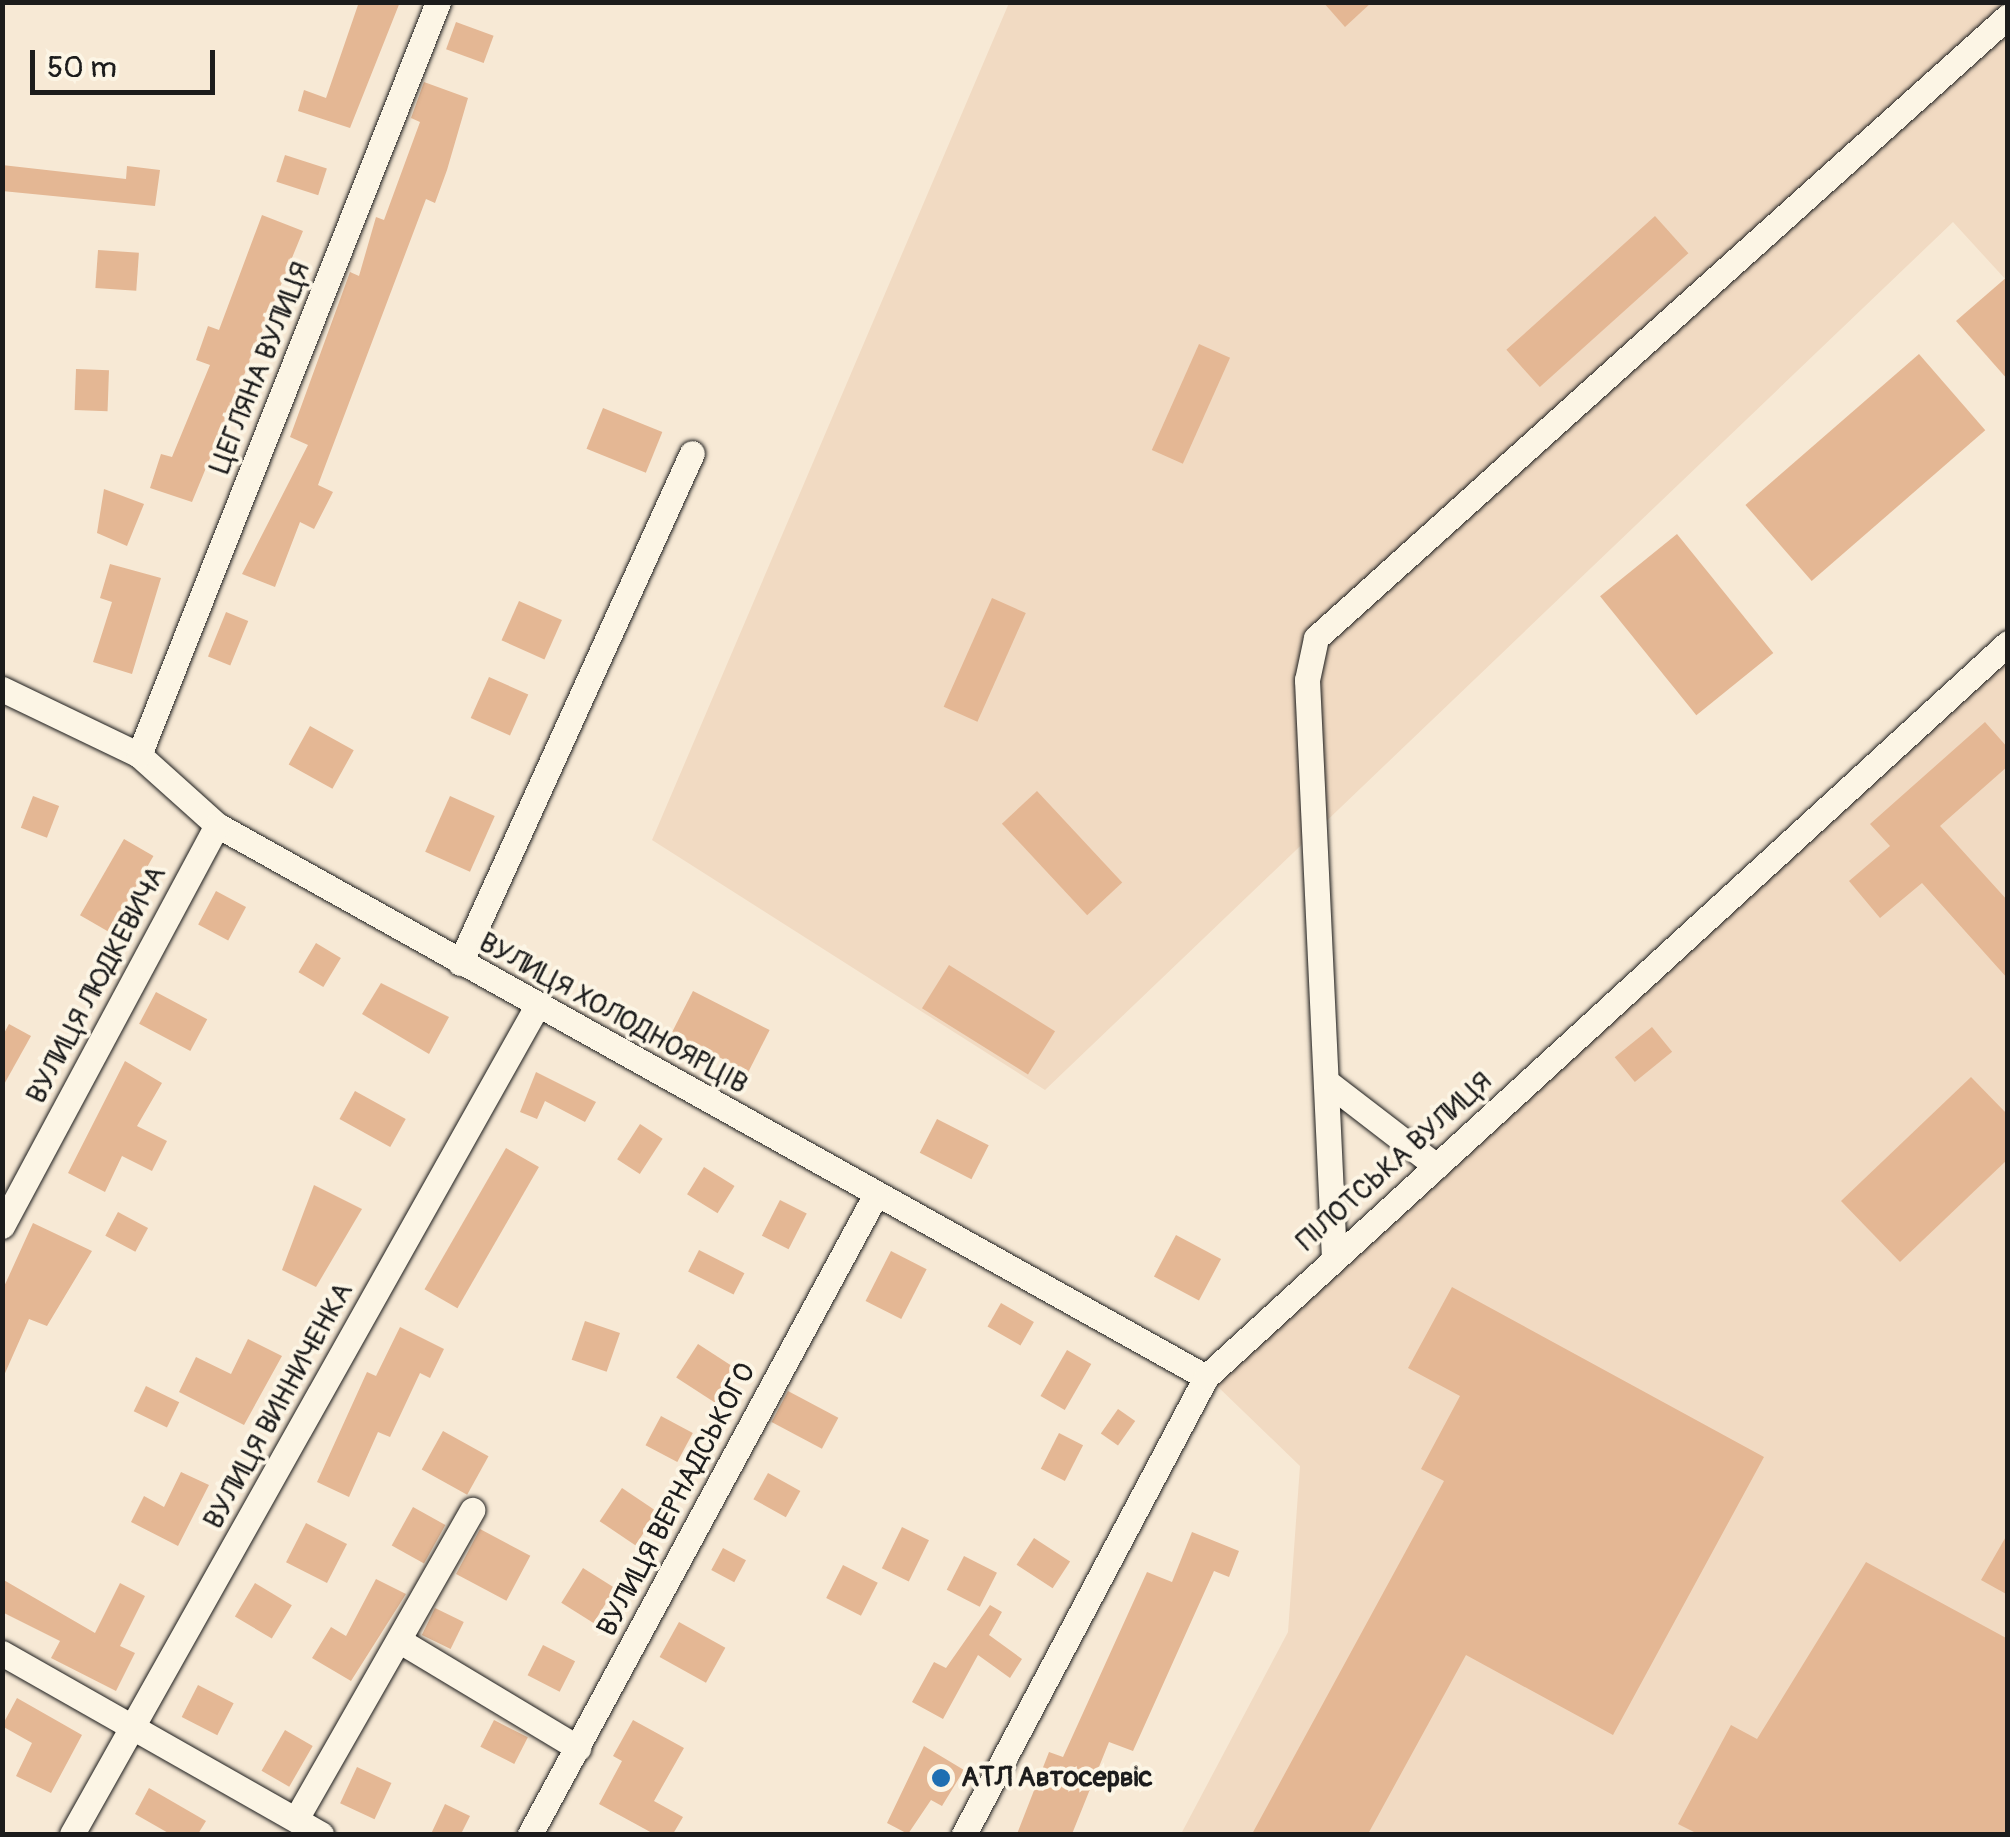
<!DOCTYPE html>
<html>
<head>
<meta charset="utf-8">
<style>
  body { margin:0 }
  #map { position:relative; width:2010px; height:1837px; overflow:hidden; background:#f7e9d5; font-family:Pangolin,sans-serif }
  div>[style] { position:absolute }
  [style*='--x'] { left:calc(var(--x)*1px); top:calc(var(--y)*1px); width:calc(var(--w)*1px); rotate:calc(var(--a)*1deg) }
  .built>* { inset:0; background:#f1dac2 }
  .building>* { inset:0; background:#e4b794; transform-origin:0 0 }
  .roads { filter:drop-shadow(0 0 2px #1c1c1c) drop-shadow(0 0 2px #1c1c1c) }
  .minor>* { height:25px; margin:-12.5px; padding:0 12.5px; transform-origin:12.5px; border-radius:12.5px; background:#fcf5e5 }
  .dots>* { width:28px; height:28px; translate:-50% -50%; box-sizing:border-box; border:5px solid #fcf5e5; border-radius:50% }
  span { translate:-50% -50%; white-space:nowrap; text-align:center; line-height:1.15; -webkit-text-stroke:8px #fcf5e5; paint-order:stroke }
  .street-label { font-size:28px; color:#1c1c1c }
  .poi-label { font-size:28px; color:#1c1c1c; font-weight:700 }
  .left { translate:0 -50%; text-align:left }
  .frame { position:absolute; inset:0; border:5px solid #1c1c1c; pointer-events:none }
  .scale { position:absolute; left:30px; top:50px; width:185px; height:45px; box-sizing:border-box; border:5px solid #1c1c1c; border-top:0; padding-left:12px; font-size:30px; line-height:35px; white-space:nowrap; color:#1c1c1c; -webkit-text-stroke:8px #fcf5e5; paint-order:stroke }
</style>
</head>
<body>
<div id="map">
  <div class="built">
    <div style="clip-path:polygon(1009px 3px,2007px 3px,2007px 281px,1953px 222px,1045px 1090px,652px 840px)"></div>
    <div style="clip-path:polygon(2007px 657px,2007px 1834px,1181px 1834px,1288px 1632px,1300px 1466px,1215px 1384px)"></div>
  </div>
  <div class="building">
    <div style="clip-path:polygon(359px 2px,400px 2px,350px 128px,298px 111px,304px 90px,326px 98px)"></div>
    <div style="clip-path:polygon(1323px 2px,1372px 2px,1345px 27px)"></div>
    <div style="left:456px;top:22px;width:40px;height:29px;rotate:20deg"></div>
    <div style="clip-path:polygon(424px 82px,468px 98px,447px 170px,435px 203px,426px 199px,318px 485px,333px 492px,314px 529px,300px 522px,275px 587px,242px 574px,308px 445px,290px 437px,350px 272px,359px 276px,376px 217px,384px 220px,420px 122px,411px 118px)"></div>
    <div style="left:285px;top:155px;width:44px;height:28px;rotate:18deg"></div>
    <div style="clip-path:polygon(2px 165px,126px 179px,127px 166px,160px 170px,155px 206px,2px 191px)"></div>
    <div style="clip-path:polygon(262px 215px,303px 231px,192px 502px,150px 488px,161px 454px,172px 457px,210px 365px,196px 360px,208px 326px,219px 330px)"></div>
    <div style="left:1655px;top:216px;width:50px;height:200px;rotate:48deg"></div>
    <div style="left:98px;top:250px;width:41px;height:38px;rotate:4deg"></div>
    <div style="clip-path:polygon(2008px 276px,2008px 380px,1956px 321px)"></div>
    <div style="left:1199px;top:344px;width:34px;height:116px;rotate:24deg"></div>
    <div style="left:1919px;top:354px;width:101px;height:230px;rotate:49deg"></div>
    <div style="left:76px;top:369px;width:33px;height:41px;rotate:2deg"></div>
    <div style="left:603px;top:408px;width:64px;height:44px;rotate:22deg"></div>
    <div style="clip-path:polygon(104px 489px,144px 504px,127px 546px,97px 533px)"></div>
    <div style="left:1677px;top:534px;width:153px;height:99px;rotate:51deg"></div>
    <div style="clip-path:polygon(110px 564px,161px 578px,132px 674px,93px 662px,112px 602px,100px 598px)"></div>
    <div style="left:992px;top:598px;width:37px;height:119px;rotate:24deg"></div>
    <div style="left:519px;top:601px;width:47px;height:43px;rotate:24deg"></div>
    <div style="left:226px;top:612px;width:24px;height:48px;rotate:22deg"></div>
    <div style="left:489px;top:677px;width:43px;height:45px;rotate:24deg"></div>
    <div style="clip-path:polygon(1985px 722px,2008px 748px,2008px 766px,1940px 826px,2008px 901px,2008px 979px,1922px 883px,1880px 918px,1849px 881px,1890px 846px,1870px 824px)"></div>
    <div style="left:310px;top:726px;width:50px;height:44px;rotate:29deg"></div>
    <div style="left:1037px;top:791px;width:125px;height:48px;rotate:47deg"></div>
    <div style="left:33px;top:796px;width:28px;height:34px;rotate:21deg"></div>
    <div style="left:450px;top:796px;width:49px;height:61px;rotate:24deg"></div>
    <div style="left:124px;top:839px;width:34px;height:88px;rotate:30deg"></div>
    <div style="left:216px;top:891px;width:34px;height:38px;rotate:28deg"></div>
    <div style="left:316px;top:943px;width:29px;height:34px;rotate:31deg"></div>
    <div style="left:949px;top:965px;width:125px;height:51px;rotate:32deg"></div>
    <div style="clip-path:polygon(381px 983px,449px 1017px,429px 1054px,362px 1014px)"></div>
    <div style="left:693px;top:991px;width:86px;height:47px;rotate:27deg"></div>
    <div style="left:156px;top:992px;width:58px;height:36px;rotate:28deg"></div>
    <div style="clip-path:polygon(9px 1024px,31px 1036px,2px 1088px,2px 1037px)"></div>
    <div style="left:1652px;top:1027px;width:32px;height:48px;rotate:51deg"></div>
    <div style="clip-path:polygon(125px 1061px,162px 1083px,137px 1126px,167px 1141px,152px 1171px,122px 1156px,105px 1192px,68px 1173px)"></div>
    <div style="clip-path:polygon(536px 1072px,596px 1102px,585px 1122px,545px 1101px,537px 1119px,520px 1112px)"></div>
    <div style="clip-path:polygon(1971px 1077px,2008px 1115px,2008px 1159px,1900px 1262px,1841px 1201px)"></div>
    <div style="left:355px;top:1091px;width:58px;height:32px;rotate:29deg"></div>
    <div style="left:937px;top:1119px;width:58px;height:38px;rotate:27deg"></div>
    <div style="left:640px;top:1124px;width:27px;height:42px;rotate:33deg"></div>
    <div style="left:506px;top:1148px;width:38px;height:163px;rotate:30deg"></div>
    <div style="left:704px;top:1167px;width:36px;height:32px;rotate:32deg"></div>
    <div style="clip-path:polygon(314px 1185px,362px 1209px,316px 1287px,282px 1270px)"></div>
    <div style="left:780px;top:1200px;width:30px;height:40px;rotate:27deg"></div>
    <div style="left:118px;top:1212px;width:34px;height:27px;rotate:28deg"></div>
    <div style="clip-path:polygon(33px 1223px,92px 1251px,47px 1326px,29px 1319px,2px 1380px,2px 1291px)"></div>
    <div style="left:1176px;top:1235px;width:51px;height:47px;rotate:28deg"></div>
    <div style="left:699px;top:1250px;width:51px;height:24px;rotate:27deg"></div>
    <div style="left:891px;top:1251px;width:40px;height:56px;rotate:27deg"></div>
    <div style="clip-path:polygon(1452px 1287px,1764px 1457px,1613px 1735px,1466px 1655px,1368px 1834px,1252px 1834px,1444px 1481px,1421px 1469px,1460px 1396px,1408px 1368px)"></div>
    <div style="left:1001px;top:1303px;width:38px;height:27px;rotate:30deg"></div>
    <div style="left:585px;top:1321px;width:37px;height:41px;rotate:19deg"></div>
    <div style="clip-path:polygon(400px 1327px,444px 1349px,430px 1378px,420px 1373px,390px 1437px,378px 1432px,349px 1497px,317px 1482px,367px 1372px,376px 1376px)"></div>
    <div style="clip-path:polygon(248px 1339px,282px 1356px,244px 1425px,179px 1392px,196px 1357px,231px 1374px)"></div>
    <div style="left:698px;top:1344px;width:46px;height:40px;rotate:33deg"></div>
    <div style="left:1067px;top:1350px;width:28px;height:53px;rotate:30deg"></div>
    <div style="left:146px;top:1386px;width:37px;height:28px;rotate:26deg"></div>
    <div style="left:788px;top:1391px;width:57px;height:35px;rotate:28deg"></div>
    <div style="left:1118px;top:1409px;width:21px;height:30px;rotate:35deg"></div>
    <div style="left:661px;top:1416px;width:36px;height:33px;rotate:28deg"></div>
    <div style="left:443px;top:1431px;width:52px;height:44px;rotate:29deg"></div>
    <div style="left:1059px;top:1433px;width:27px;height:40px;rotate:27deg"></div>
    <div style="clip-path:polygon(181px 1472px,209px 1485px,178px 1546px,131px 1522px,144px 1496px,164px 1507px)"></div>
    <div style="left:768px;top:1473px;width:37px;height:30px;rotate:29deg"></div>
    <div style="left:622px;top:1488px;width:43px;height:40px;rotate:34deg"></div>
    <div style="left:413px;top:1507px;width:37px;height:44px;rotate:29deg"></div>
    <div style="left:306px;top:1523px;width:46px;height:44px;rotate:27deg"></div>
    <div style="left:902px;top:1527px;width:30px;height:46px;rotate:26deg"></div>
    <div style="left:480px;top:1529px;width:57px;height:51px;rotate:28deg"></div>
    <div style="clip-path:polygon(1192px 1532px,1239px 1551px,1229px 1577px,1214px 1571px,1133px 1751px,1109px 1742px,1072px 1834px,1017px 1834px,1049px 1752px,1063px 1757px,1147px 1572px,1172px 1582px)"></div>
    <div style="clip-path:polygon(2008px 1533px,2008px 1595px,1981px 1580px)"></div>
    <div style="left:1034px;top:1538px;width:43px;height:32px;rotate:33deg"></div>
    <div style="left:723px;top:1548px;width:26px;height:25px;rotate:28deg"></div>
    <div style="left:964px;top:1556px;width:37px;height:38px;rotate:27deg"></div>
    <div style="clip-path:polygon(1866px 1562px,2008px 1639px,2008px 1834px,1698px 1834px,1678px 1824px,1731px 1725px,1757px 1739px)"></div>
    <div style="left:843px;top:1565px;width:39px;height:37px;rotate:27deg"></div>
    <div style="left:583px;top:1568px;width:38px;height:41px;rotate:32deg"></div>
    <div style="clip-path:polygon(2px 1579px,95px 1633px,120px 1583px,145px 1596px,120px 1646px,135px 1653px,116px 1691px,51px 1658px,60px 1641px,2px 1612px)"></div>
    <div style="clip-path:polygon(376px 1579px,406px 1594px,351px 1681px,312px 1658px,331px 1627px,346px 1636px)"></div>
    <div style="left:255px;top:1583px;width:43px;height:39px;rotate:31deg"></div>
    <div style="clip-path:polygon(990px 1605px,1002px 1612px,989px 1635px,1022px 1659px,1010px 1678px,978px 1655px,943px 1719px,912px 1702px,934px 1662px,946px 1668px)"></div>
    <div style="left:435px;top:1608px;width:32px;height:30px;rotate:26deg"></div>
    <div style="left:679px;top:1622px;width:53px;height:40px;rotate:29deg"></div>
    <div style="left:543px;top:1645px;width:36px;height:34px;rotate:27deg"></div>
    <div style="left:198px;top:1685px;width:40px;height:36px;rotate:27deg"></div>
    <div style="clip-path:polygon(17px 1698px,82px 1735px,51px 1793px,16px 1776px,32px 1743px,2px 1726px)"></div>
    <div style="left:494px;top:1720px;width:38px;height:30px;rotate:27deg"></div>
    <div style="clip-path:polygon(633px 1720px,684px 1748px,654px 1801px,683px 1817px,673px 1834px,654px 1834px,599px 1804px,622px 1761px,613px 1756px)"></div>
    <div style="left:285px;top:1730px;width:32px;height:47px;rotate:30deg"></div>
    <div style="clip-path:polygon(924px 1746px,964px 1770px,942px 1806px,931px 1800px,908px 1834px,887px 1823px)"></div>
    <div style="left:357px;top:1767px;width:38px;height:40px;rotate:25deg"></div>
    <div style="clip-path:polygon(149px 1788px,206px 1821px,198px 1834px,170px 1834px,135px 1814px)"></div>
    <div style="clip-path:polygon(445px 1804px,470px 1816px,461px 1834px,431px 1834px)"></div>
  </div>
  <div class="roads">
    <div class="minor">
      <div style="--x:2;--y:689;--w:152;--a:25.7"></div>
      <div style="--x:139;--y:755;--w:105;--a:41.9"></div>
      <div style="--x:217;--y:825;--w:1133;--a:29.17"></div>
      <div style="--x:139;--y:755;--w:810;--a:-68.34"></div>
      <div style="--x:460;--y:963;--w:560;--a:-65.54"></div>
      <div style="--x:1331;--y:1085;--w:133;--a:37.6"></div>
      <div style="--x:2;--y:1226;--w:455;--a:-61.8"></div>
      <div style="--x:1334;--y:1259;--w:580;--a:-92.67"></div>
      <div style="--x:1307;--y:680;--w:43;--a:-77.9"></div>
      <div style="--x:1316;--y:638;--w:930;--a:-41.95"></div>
      <div style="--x:400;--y:1641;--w:208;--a:31"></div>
      <div style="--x:2;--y:1653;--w:367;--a:29.6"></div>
      <div style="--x:296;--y:1819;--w:356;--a:-60.3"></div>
      <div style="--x:72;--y:1834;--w:950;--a:-60.68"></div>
      <div style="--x:530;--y:1834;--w:728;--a:-61.6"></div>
      <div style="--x:964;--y:1834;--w:517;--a:-62.1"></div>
      <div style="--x:1206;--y:1377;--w:1087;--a:-42.47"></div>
    </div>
  </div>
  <div class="dots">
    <div style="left:941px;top:1778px;background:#1f6fb2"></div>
  </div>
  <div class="street-label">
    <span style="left:261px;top:368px;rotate:-68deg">ЦЕГЛЯНА ВУЛИЦЯ</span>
    <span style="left:97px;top:985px;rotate:-62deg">ВУЛИЦЯ ЛЮДКЕВИЧА</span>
    <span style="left:613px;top:1014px;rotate:29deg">ВУЛИЦЯ ХОЛОДНОЯРЦІВ</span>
    <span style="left:1395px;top:1162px;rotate:-42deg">ПІЛОТСЬКА ВУЛИЦЯ</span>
    <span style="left:279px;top:1406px;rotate:-61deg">ВУЛИЦЯ ВИННИЧЕНКА</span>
    <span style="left:677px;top:1500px;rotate:-62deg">ВУЛИЦЯ ВЕРНАДСЬКОГО</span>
  </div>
  <div class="poi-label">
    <span class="left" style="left:961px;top:1778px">АТЛ Автосервіс</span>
  </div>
  <div class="frame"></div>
  <div class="scale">50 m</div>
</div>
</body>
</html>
